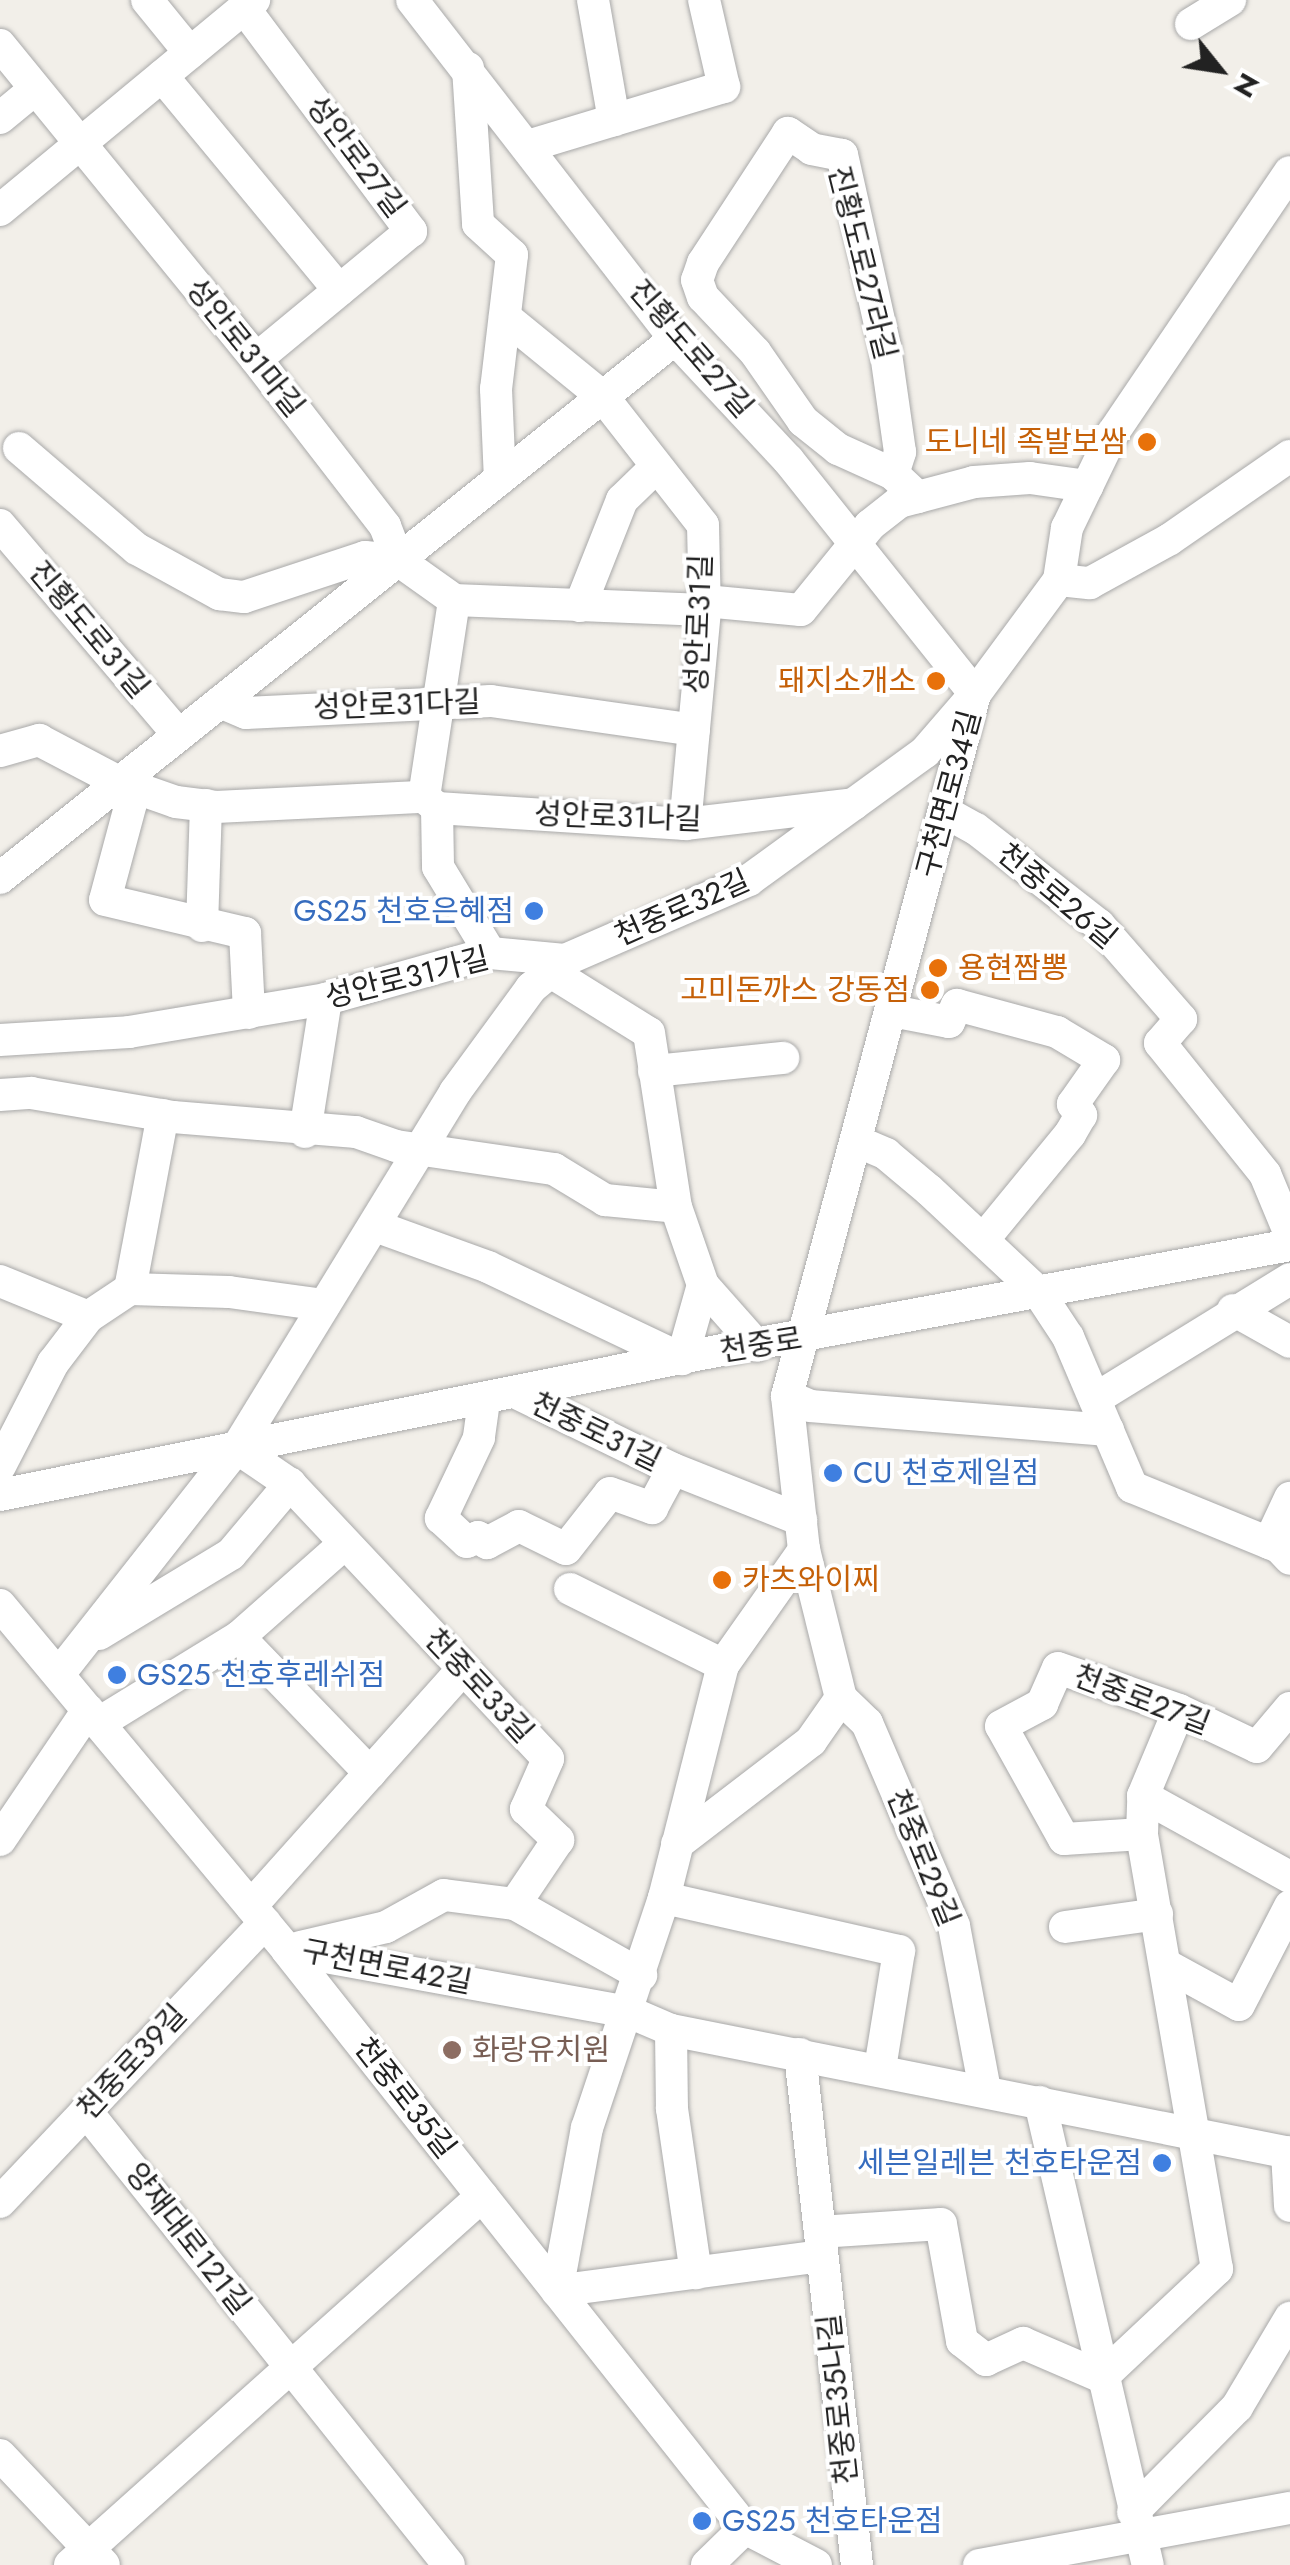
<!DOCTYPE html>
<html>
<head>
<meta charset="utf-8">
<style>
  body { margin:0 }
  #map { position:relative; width:1290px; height:2565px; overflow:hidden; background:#f2efe9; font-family:Jost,"Noto Sans KR",sans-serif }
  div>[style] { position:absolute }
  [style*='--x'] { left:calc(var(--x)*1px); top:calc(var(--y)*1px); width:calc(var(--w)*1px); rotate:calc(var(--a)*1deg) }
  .roads { filter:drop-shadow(0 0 2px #a9a9a9) drop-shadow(0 0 2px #a9a9a9) }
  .minor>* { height:32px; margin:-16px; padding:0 16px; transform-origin:16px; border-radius:16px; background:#fff }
  .dots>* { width:28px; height:28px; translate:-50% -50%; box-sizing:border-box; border:5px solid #fff; border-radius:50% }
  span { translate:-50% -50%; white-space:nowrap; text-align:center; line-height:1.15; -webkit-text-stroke:8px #fff; paint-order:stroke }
  .street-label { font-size:30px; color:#222 }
  .food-label { font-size:30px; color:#c56008 }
  .right { translate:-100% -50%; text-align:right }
  .left { translate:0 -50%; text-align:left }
  .shop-label { font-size:30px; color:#366cbe }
  .education-label { font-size:30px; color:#785e54 }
  .north { position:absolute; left:1170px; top:20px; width:100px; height:100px; -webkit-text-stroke:8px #fff; paint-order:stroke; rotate:120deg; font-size:28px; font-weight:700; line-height:40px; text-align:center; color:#222 }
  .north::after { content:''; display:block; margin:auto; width:35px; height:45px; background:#222; clip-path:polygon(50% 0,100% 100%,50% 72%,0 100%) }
</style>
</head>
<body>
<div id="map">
  <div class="roads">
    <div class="minor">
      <div style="--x:147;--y:0;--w:68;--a:50.9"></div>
      <div style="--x:593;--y:0;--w:122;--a:80.1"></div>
      <div style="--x:244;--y:8;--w:279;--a:53.2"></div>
      <div style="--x:411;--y:231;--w:201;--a:140.4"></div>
      <div style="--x:1191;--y:24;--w:46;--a:-31.6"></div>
      <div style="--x:0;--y:45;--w:405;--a:50.8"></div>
      <div style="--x:256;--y:359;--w:211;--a:52.3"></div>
      <div style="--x:385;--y:526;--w:36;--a:69"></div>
      <div style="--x:468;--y:68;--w:156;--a:86.3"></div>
      <div style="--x:478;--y:224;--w:46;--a:42.4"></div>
      <div style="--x:512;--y:255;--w:135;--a:96.8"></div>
      <div style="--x:496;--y:389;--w:90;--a:87.5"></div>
      <div style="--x:162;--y:76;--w:278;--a:50.4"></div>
      <div style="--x:0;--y:118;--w:45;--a:-39.6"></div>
      <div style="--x:528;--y:146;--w:205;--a:-16.8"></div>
      <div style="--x:724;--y:87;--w:89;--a:-102.9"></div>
      <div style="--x:0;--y:210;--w:330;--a:-39.6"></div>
      <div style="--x:505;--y:317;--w:127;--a:39.2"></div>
      <div style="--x:603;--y:397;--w:162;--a:52"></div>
      <div style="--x:703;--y:525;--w:85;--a:88.7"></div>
      <div style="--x:705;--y:610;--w:215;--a:95.3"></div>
      <div style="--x:19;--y:448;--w:155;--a:40.6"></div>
      <div style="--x:137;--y:549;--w:94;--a:28.8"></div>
      <div style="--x:219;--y:594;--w:25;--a:7"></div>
      <div style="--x:244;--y:597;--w:127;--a:-18.3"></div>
      <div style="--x:365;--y:557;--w:33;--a:5"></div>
      <div style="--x:893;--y:474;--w:23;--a:-72"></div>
      <div style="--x:900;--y:452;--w:106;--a:-98.1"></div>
      <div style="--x:885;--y:347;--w:197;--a:-102.6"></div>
      <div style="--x:842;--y:155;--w:31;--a:-169"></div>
      <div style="--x:812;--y:149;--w:29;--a:-146"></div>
      <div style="--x:788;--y:133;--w:155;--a:123.2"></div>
      <div style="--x:703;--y:263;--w:18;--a:109"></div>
      <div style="--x:697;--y:280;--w:18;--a:71"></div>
      <div style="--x:703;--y:297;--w:76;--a:46.6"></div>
      <div style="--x:755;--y:352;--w:84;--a:55.2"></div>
      <div style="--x:803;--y:421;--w:45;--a:38.7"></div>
      <div style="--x:838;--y:449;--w:60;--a:24.4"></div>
      <div style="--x:893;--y:474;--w:34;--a:43"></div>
      <div style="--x:0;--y:525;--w:276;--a:49.6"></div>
      <div style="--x:398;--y:560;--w:69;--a:35.5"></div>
      <div style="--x:454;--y:600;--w:251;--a:2.3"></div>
      <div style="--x:1059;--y:580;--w:31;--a:6"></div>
      <div style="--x:1090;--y:583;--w:91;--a:-28.8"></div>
      <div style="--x:1170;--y:539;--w:146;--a:-34.7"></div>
      <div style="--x:705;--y:601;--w:96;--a:5.4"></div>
      <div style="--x:801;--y:610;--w:109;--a:-50.9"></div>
      <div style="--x:870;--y:525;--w:37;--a:-38"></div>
      <div style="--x:899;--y:502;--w:78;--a:-14.9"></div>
      <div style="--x:974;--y:482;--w:56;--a:-4.1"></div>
      <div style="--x:1030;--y:478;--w:58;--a:8"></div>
      <div style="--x:580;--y:606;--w:114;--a:-68.4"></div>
      <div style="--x:622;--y:500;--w:47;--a:-44.1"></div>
      <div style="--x:220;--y:702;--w:28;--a:23"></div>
      <div style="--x:246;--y:713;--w:245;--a:-2.8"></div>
      <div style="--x:491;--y:701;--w:205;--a:8.1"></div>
      <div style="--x:0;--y:751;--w:41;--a:-15.8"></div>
      <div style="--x:39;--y:740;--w:90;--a:27.7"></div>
      <div style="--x:119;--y:782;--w:60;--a:19.3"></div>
      <div style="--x:176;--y:802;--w:40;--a:7.1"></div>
      <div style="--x:216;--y:807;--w:208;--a:-2.8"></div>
      <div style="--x:424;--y:797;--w:17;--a:40"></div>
      <div style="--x:437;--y:808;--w:59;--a:89"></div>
      <div style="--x:438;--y:867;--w:100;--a:58.8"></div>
      <div style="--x:119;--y:782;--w:24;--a:60"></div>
      <div style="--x:131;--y:803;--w:100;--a:105"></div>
      <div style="--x:105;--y:900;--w:144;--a:13.3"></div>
      <div style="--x:245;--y:933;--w:80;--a:87.1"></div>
      <div style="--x:424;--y:797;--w:199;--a:-81.3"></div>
      <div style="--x:437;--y:808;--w:249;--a:3.7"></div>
      <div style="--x:685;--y:824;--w:170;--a:-6.7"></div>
      <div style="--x:945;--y:812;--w:35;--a:29"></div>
      <div style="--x:976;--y:829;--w:156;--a:38"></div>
      <div style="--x:1099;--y:925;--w:125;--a:48.9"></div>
      <div style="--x:1181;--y:1019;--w:32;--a:131"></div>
      <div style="--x:1160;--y:1043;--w:168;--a:51.3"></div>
      <div style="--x:1265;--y:1174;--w:65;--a:67.4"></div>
      <div style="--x:0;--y:878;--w:864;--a:-38.61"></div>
      <div style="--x:202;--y:926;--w:121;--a:-88.1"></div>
      <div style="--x:551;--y:972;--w:115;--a:31.9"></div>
      <div style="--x:649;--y:1033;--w:176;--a:81.2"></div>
      <div style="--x:676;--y:1207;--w:83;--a:70.9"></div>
      <div style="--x:703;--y:1285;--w:81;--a:48.5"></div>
      <div style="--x:892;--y:1011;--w:58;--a:10.9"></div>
      <div style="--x:949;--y:1022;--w:19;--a:-65"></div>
      <div style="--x:957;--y:1005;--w:104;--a:15.1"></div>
      <div style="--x:1057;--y:1032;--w:55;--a:30.8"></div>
      <div style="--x:1104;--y:1060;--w:54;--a:125.2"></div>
      <div style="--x:1073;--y:1104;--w:14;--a:54"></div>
      <div style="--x:1081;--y:1115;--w:22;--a:120"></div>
      <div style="--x:1070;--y:1134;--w:137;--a:129.4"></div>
      <div style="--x:0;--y:1040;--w:129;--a:-3.5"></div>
      <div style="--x:129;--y:1032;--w:200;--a:-9.5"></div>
      <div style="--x:326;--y:999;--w:170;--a:-15.7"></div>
      <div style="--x:490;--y:953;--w:75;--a:5.3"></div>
      <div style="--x:654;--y:1071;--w:130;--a:-5.8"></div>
      <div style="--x:0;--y:1095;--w:31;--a:-4"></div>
      <div style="--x:31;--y:1093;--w:144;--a:9.6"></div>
      <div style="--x:173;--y:1117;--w:184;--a:4.7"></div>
      <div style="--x:356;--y:1132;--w:42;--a:19.3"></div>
      <div style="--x:396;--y:1146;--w:160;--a:8.3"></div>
      <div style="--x:554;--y:1169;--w:60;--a:31.3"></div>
      <div style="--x:605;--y:1200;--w:71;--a:5.6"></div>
      <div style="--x:305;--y:1132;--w:135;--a:-81"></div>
      <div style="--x:856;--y:1141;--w:33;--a:23"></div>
      <div style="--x:886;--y:1154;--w:56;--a:39.9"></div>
      <div style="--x:929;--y:1190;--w:151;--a:43.1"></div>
      <div style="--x:1039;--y:1293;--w:53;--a:56.6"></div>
      <div style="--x:1068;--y:1337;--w:163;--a:66.9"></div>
      <div style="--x:1132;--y:1487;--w:159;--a:22.2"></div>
      <div style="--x:1279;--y:1547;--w:16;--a:47"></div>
      <div style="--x:375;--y:1226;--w:120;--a:19.9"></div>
      <div style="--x:488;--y:1267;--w:215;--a:25.4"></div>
      <div style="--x:682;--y:1359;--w:77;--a:-74.2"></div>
      <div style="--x:0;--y:1281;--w:95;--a:22.2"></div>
      <div style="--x:130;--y:1289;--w:99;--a:1.7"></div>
      <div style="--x:229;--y:1292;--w:96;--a:7.8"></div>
      <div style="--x:1233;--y:1310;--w:65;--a:29.3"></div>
      <div style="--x:519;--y:1394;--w:171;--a:26"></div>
      <div style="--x:673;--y:1469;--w:138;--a:21.7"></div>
      <div style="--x:787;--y:1396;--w:25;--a:23"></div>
      <div style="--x:810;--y:1406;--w:299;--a:4.6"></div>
      <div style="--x:1095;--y:1399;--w:229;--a:-31.6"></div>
      <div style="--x:484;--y:1401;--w:37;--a:98"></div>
      <div style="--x:479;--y:1438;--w:89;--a:115.4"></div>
      <div style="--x:441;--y:1518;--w:35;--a:43"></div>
      <div style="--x:467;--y:1542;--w:12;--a:-24"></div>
      <div style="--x:478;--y:1537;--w:11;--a:34"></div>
      <div style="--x:487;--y:1543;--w:36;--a:-28"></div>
      <div style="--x:519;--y:1526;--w:52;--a:26.1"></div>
      <div style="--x:566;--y:1549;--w:71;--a:-51.8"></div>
      <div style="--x:610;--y:1493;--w:45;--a:19.7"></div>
      <div style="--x:652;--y:1508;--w:44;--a:-61.7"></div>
      <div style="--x:237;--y:1448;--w:64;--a:34.2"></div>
      <div style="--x:290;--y:1484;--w:377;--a:46.8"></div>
      <div style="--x:548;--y:1759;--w:55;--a:113.7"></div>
      <div style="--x:526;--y:1809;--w:45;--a:44.1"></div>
      <div style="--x:558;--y:1840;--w:77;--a:123.9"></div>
      <div style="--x:0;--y:1466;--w:116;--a:-62.8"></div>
      <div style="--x:53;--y:1363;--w:58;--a:-52.7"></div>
      <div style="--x:88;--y:1317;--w:50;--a:-33.7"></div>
      <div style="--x:130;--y:1289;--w:177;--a:-79.3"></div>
      <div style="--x:0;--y:1495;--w:715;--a:-11.37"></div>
      <div style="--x:701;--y:1354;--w:599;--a:-10.48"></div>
      <div style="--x:1269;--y:1543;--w:50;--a:-65"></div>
      <div style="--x:570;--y:1589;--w:171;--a:26.4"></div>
      <div style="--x:0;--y:1605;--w:449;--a:50.2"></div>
      <div style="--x:287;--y:1950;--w:737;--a:51.61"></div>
      <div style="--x:745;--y:2528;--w:80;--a:27.5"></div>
      <div style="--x:99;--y:1634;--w:154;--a:-31.2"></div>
      <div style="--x:231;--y:1554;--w:92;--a:-49.9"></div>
      <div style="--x:239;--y:1637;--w:189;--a:46.1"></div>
      <div style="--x:59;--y:1674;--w:288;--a:-51.8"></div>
      <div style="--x:237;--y:1448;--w:417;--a:-58.5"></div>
      <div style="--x:455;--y:1092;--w:129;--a:-53.8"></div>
      <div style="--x:531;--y:988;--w:44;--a:-39.5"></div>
      <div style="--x:565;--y:960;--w:201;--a:-23.5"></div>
      <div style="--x:749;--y:880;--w:218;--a:-36"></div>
      <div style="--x:925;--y:752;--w:77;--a:-49.2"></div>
      <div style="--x:975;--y:694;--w:300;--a:-128.6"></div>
      <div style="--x:788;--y:460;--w:166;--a:-133"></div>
      <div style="--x:675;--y:339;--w:429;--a:-127.8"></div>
      <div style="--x:841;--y:1698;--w:36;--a:44"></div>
      <div style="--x:867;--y:1723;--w:221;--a:66.8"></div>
      <div style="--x:954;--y:1926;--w:167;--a:79.3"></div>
      <div style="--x:99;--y:1723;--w:164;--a:-31.6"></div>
      <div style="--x:239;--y:1637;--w:140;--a:-41.5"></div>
      <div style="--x:1143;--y:1796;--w:168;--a:28.9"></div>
      <div style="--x:1142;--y:1834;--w:78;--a:176.3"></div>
      <div style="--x:1064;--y:1839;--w:129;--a:-119.1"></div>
      <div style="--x:1001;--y:1726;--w:47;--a:-28.2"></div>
      <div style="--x:1042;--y:1704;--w:39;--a:-66"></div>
      <div style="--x:1058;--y:1668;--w:128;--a:19.1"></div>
      <div style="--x:1179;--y:1710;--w:86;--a:25.4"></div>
      <div style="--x:1257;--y:1747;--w:51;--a:-49.8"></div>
      <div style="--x:0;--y:1840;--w:157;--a:-55.9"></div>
      <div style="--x:677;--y:1844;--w:169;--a:-37.5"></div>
      <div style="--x:811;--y:1741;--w:52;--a:-55.1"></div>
      <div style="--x:841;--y:1698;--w:153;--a:-104"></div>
      <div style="--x:664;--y:1898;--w:241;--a:12.7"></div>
      <div style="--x:899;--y:1951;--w:119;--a:99.2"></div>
      <div style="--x:251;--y:1906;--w:318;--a:-48.2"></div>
      <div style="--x:1065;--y:1927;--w:93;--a:-8"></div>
      <div style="--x:300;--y:1947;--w:88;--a:-13.1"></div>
      <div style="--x:386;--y:1927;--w:66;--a:-28.9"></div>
      <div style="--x:444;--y:1895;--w:72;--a:7.2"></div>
      <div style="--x:515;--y:1904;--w:145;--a:29.4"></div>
      <div style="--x:287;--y:1950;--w:348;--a:10.3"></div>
      <div style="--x:629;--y:2012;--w:46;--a:23.2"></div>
      <div style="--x:671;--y:2030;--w:631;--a:11.24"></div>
      <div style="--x:1166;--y:1965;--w:83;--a:28.7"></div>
      <div style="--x:1239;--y:2005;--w:111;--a:-62.7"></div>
      <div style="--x:671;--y:2030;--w:79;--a:89.3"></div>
      <div style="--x:672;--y:2109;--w:166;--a:81.7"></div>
      <div style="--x:800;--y:2054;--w:514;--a:83.64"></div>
      <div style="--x:1040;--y:2102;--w:475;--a:76.9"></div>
      <div style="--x:86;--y:2111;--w:581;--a:51.36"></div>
      <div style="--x:1287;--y:2152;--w:54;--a:86.8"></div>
      <div style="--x:0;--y:2202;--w:385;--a:-46.5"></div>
      <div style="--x:820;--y:2232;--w:121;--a:-3.8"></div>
      <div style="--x:941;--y:2224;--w:119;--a:79.8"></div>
      <div style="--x:962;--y:2341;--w:31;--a:38"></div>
      <div style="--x:986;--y:2360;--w:41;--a:-24.7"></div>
      <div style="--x:1023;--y:2343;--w:86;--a:23.3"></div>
      <div style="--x:1102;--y:2377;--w:158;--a:-43.2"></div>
      <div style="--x:1217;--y:2269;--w:441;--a:-99.8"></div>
      <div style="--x:1142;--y:1834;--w:38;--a:-88"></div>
      <div style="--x:1143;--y:1796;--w:93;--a:-67.3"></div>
      <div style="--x:822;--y:2256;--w:267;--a:172.5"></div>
      <div style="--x:557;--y:2291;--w:166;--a:-79.6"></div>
      <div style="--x:587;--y:2128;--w:243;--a:-71.5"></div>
      <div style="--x:664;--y:1898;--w:240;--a:-75.8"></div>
      <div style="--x:723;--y:1665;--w:141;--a:-54.8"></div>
      <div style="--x:804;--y:1550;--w:155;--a:-96.3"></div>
      <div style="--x:787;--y:1396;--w:727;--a:-75.01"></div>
      <div style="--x:975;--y:694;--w:142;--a:-53.6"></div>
      <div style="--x:1059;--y:580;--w:53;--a:-81.3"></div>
      <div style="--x:1067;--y:528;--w:106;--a:-64.2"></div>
      <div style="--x:1113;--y:433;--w:315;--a:-55.9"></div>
      <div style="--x:0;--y:2455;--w:151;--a:46.6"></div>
      <div style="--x:1133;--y:2512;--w:148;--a:-45.3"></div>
      <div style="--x:1237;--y:2407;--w:104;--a:-59.2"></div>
      <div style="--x:70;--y:2565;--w:553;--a:-41.85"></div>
      <div style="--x:707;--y:2565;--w:53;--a:-44.2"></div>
      <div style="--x:979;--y:2565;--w:316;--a:-10.4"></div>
    </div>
  </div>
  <div class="dots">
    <div style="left:1147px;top:442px;background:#e8710a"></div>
    <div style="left:936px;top:681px;background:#e8710a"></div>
    <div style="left:534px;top:911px;background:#3f7fe0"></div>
    <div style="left:938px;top:968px;background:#e8710a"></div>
    <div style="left:930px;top:990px;background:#e8710a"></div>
    <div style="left:833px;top:1473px;background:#3f7fe0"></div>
    <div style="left:722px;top:1580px;background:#e8710a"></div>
    <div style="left:117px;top:1675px;background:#3f7fe0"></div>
    <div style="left:452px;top:2050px;background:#8d6e63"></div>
    <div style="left:1162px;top:2163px;background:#3f7fe0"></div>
    <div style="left:702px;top:2521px;background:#3f7fe0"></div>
  </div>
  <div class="street-label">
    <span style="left:356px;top:157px;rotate:53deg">성안로27길</span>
    <span style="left:862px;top:263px;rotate:76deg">진황도로27라길</span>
    <span style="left:245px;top:348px;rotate:51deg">성안로31마길</span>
    <span style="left:691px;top:349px;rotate:49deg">진황도로27길</span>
    <span style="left:699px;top:624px;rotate:-88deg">성안로31길</span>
    <span style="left:89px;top:630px;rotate:50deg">진황도로31길</span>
    <span style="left:397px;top:705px;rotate:-2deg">성안로31다길</span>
    <span style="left:949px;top:794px;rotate:-75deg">구천면로34길</span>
    <span style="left:618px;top:817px;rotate:2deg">성안로31나길</span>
    <span style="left:1057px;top:896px;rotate:40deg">천중로26길</span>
    <span style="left:682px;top:908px;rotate:-24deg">천중로32길</span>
    <span style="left:407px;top:978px;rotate:-14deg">성안로31가길</span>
    <span style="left:761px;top:1345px;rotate:-9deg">천중로</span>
    <span style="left:596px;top:1432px;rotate:26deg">천중로31길</span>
    <span style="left:479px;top:1686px;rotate:47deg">천중로33길</span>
    <span style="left:1142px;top:1700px;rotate:21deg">천중로27길</span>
    <span style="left:923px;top:1858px;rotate:68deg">천중로29길</span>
    <span style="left:387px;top:1967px;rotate:11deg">구천면로42길</span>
    <span style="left:132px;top:2062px;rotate:-47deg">천중로39길</span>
    <span style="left:405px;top:2098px;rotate:52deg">천중로35길</span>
    <span style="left:188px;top:2239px;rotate:52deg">양재대로121길</span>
    <span style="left:838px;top:2399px;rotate:-96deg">천중로35나길</span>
  </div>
  <div class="food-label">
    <span class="right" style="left:1127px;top:442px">도니네 족발보쌈</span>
    <span class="right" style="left:916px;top:681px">돼지소개소</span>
    <span class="left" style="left:958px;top:968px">용현짬뽕</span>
    <span class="right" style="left:910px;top:990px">고미돈까스 강동점</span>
    <span class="left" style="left:742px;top:1580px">카츠와이찌</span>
  </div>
  <div class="shop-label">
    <span class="right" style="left:514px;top:911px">GS25 천호은혜점</span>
    <span class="left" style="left:853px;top:1473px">CU 천호제일점</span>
    <span class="left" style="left:137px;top:1675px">GS25 천호후레쉬점</span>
    <span class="right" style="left:1142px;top:2163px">세븐일레븐 천호타운점</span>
    <span class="left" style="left:722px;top:2521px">GS25 천호타운점</span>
  </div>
  <div class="education-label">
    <span class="left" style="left:472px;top:2050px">화랑유치원</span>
  </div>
  <div class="north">N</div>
</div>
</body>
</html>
